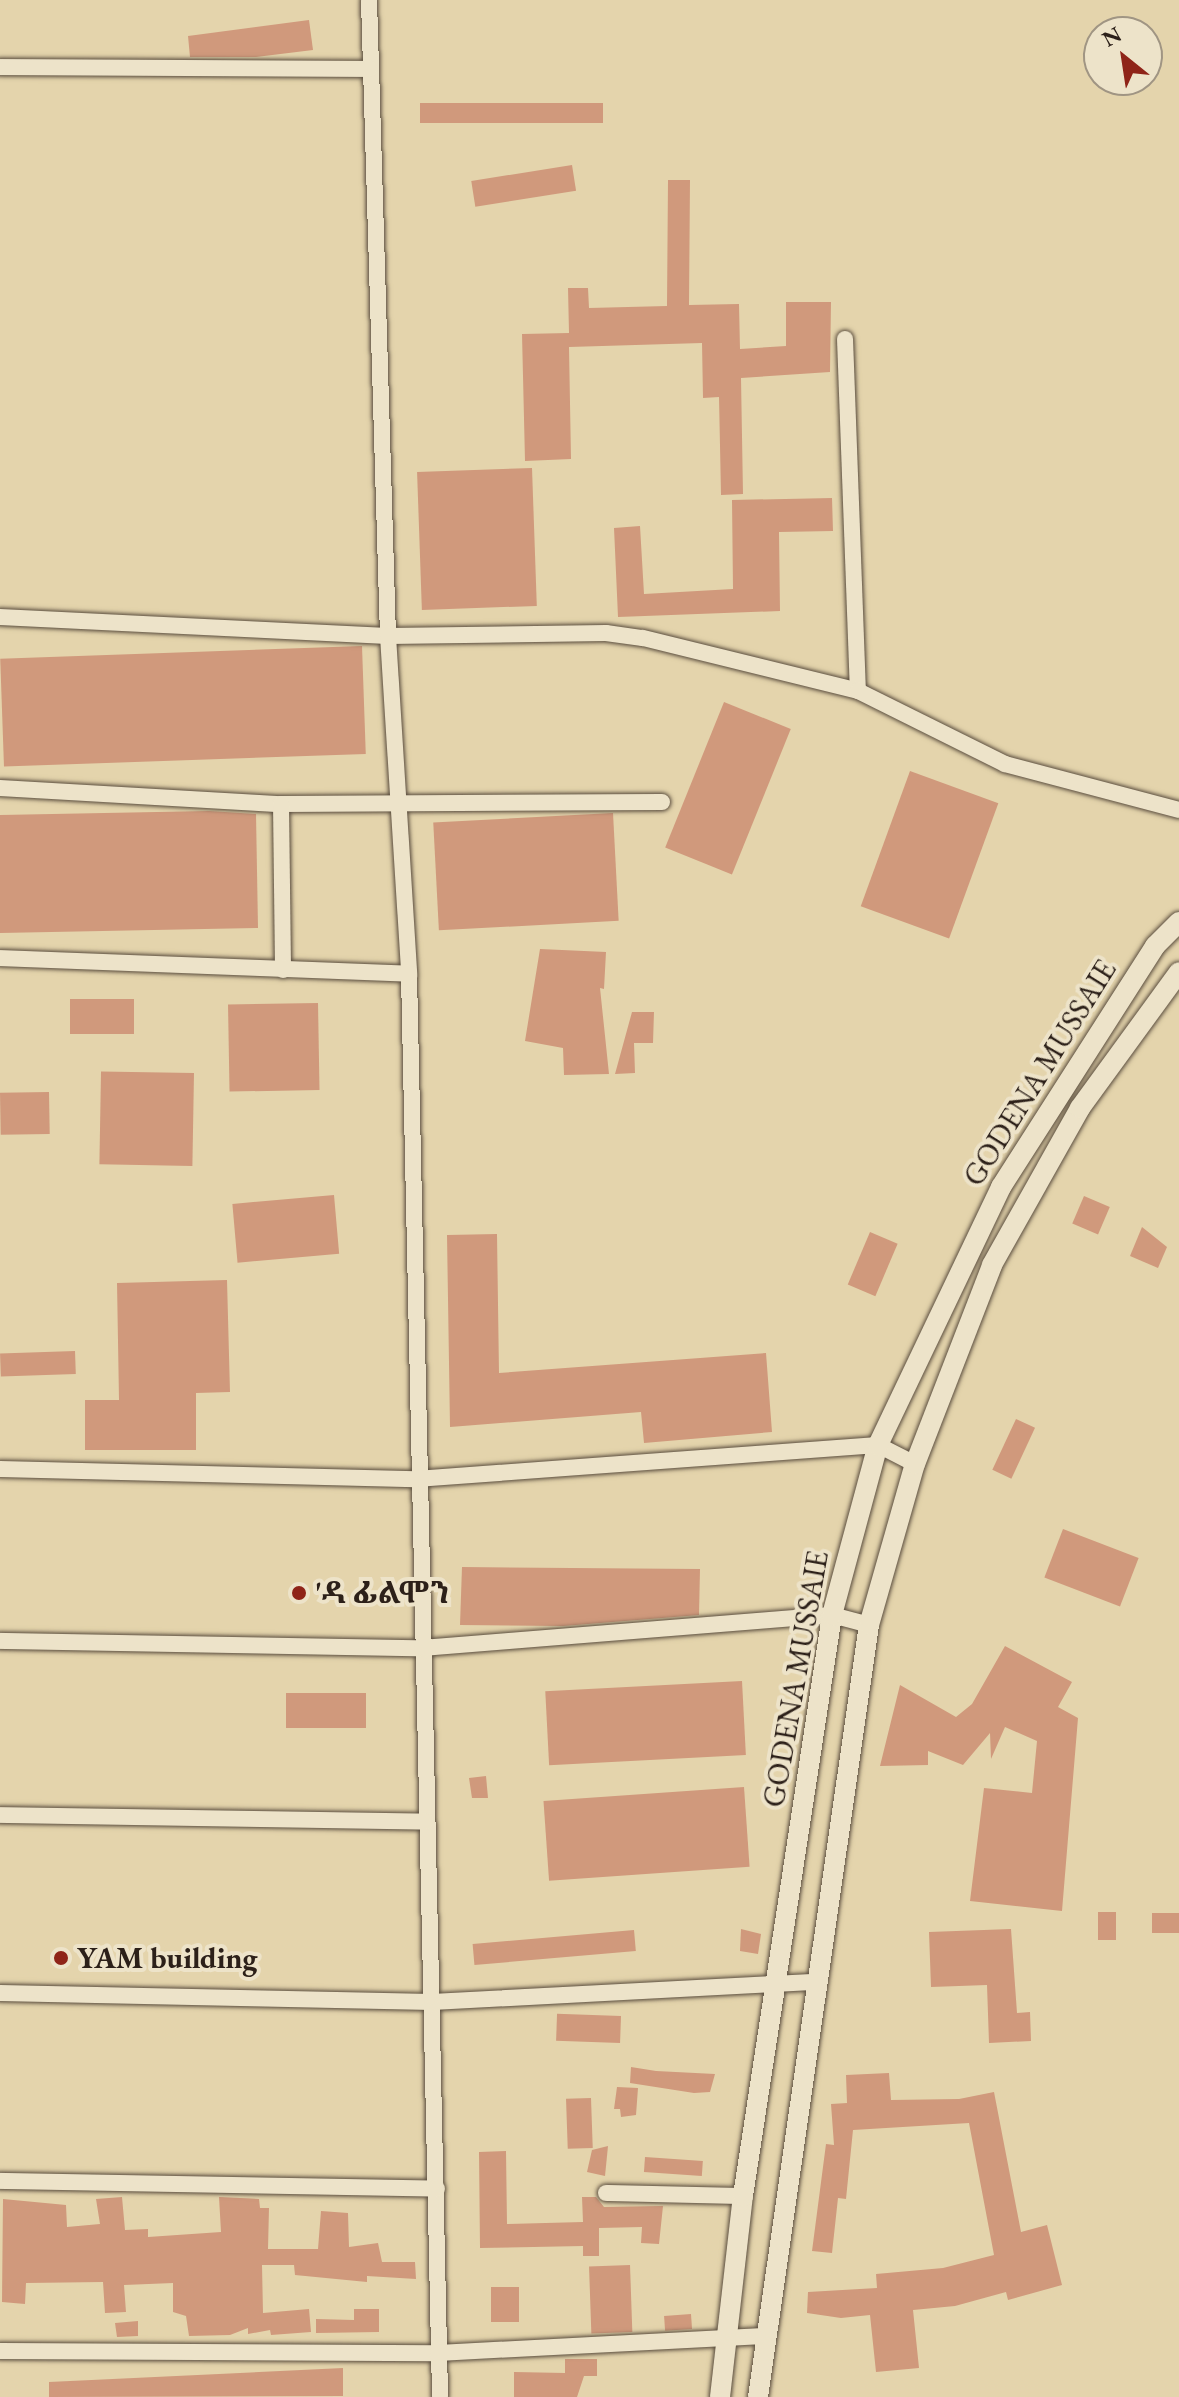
<!DOCTYPE html>
<html>
<head>
<meta charset="utf-8">
<style>
  body { margin:0 }
  #map { position:relative; width:1179px; height:2397px; overflow:hidden; background:#e4d4ac; font-family:"EB Garamond","Noto Serif Ethiopic",serif }
  div>[style] { position:absolute }
  [style*='--x'] { left:calc(var(--x)*1px); top:calc(var(--y)*1px); width:calc(var(--w)*1px); rotate:calc(var(--a)*1deg) }
  .building>* { inset:0; background:#d0997c; transform-origin:0 0 }
  .roads { filter:drop-shadow(0 0 2px #5a4d3e) drop-shadow(0 0 2px #5a4d3e) }
  .minor>* { height:16px; margin:-8px; padding:0 8px; transform-origin:8px; border-radius:8px; background:#ede3c9 }
  .tertiary>* { height:20px; margin:-10px; padding:0 10px; transform-origin:10px; border-radius:10px; background:#ede3c9 }
  .dots>* { width:22px; height:22px; translate:-50% -50%; box-sizing:border-box; border:4px solid #ede3c9; border-radius:50% }
  span { translate:-50% -50%; white-space:nowrap; text-align:center; line-height:1.15; -webkit-text-stroke:8px #ede3c9; paint-order:stroke }
  .street-label { font-size:30px; color:#2c2019 }
  .poi-label { font-size:30px; color:#2c2019; font-weight:700 }
  .left { translate:0 -50%; text-align:left }
  .north { position:absolute; left:1083px; top:16px; width:80px; height:80px; box-sizing:border-box; background:#ede3c9; border:2px solid #a09583; border-radius:50%; rotate:330deg; font-size:22px; font-weight:700; line-height:32px; text-align:center; color:#2c2019 }
  .north::after { content:''; display:block; margin:auto; width:28px; height:36px; background:#8f2418; clip-path:polygon(50% 0,100% 100%,50% 72%,0 100%) }
</style>
</head>
<body>
<div id="map">
  <div class="building">
    <div style="clip-path:polygon(309px 20px,313px 50px,256px 57px,190px 57px,188px 36px)"></div>
    <div style="left:603px;top:103px;width:20px;height:183px;rotate:90deg"></div>
    <div style="left:572px;top:165px;width:26px;height:102px;rotate:81deg"></div>
    <div style="clip-path:polygon(668px 180px,690px 180px,689px 305px,739px 304px,740px 349px,786px 346px,786px 302px,831px 302px,830px 372px,741px 378px,743px 494px,721px 495px,719px 397px,703px 398px,702px 343px,569px 347px,571px 459px,525px 461px,522px 334px,569px 333px,568px 288px,588px 288px,589px 308px,667px 306px)"></div>
    <div style="left:532px;top:468px;width:138px;height:115px;rotate:88deg"></div>
    <div style="clip-path:polygon(832px 498px,833px 531px,779px 532px,780px 611px,618px 617px,614px 528px,640px 526px,644px 594px,733px 589px,732px 500px)"></div>
    <div style="left:362px;top:646px;width:108px;height:362px;rotate:88deg"></div>
    <div style="left:724px;top:702px;width:72px;height:157px;rotate:22deg"></div>
    <div style="left:910px;top:771px;width:94px;height:144px;rotate:20deg"></div>
    <div style="clip-path:polygon(209px 811px,256px 814px,258px 928px,0 933px,0 815px)"></div>
    <div style="left:613px;top:813px;width:108px;height:180px;rotate:87deg"></div>
    <div style="clip-path:polygon(540px 949px,606px 952px,604px 989px,600px 988px,609px 1074px,564px 1075px,563px 1048px,525px 1041px)"></div>
    <div style="left:70px;top:999px;width:64px;height:35px"></div>
    <div style="left:318px;top:1003px;width:87px;height:90px;rotate:89deg"></div>
    <div style="clip-path:polygon(632px 1012px,654px 1012px,653px 1043px,634px 1043px,635px 1073px,615px 1074px)"></div>
    <div style="left:194px;top:1073px;width:93px;height:93px;rotate:91deg"></div>
    <div style="left:49px;top:1092px;width:42px;height:49px;rotate:89deg"></div>
    <div style="left:334px;top:1195px;width:59px;height:102px;rotate:85deg"></div>
    <div style="left:1084px;top:1196px;width:28px;height:30px;rotate:23deg"></div>
    <div style="clip-path:polygon(1142px 1227px,1167px 1247px,1158px 1268px,1130px 1256px)"></div>
    <div style="left:870px;top:1232px;width:30px;height:57px;rotate:23deg"></div>
    <div style="clip-path:polygon(497px 1234px,499px 1373px,766px 1353px,772px 1432px,644px 1443px,641px 1412px,450px 1427px,447px 1235px)"></div>
    <div style="clip-path:polygon(227px 1280px,230px 1392px,196px 1393px,196px 1450px,85px 1450px,85px 1400px,119px 1400px,117px 1283px)"></div>
    <div style="left:75px;top:1351px;width:23px;height:75px;rotate:88deg"></div>
    <div style="left:1016px;top:1419px;width:21px;height:56px;rotate:25deg"></div>
    <div style="left:1063px;top:1529px;width:81px;height:52px;rotate:21deg"></div>
    <div style="clip-path:polygon(462px 1567px,700px 1569px,699px 1615px,563px 1626px,460px 1625px)"></div>
    <div style="clip-path:polygon(1005px 1646px,1072px 1682px,1058px 1707px,1078px 1718px,1062px 1911px,970px 1901px,984px 1788px,1032px 1793px,1037px 1741px,1005px 1727px,991px 1759px,990px 1733px,963px 1765px,928px 1751px,928px 1765px,880px 1766px,900px 1685px,956px 1717px,972px 1704px)"></div>
    <div style="left:742px;top:1681px;width:74px;height:197px;rotate:87deg"></div>
    <div style="left:366px;top:1693px;width:35px;height:80px;rotate:90deg"></div>
    <div style="clip-path:polygon(486px 1776px,488px 1798px,472px 1798px,469px 1778px)"></div>
    <div style="left:744px;top:1787px;width:80px;height:201px;rotate:86deg"></div>
    <div style="left:1098px;top:1912px;width:18px;height:28px"></div>
    <div style="left:1152px;top:1913px;width:27px;height:20px"></div>
    <div style="clip-path:polygon(741px 1929px,761px 1934px,758px 1954px,740px 1951px)"></div>
    <div style="clip-path:polygon(1011px 1929px,1017px 2013px,1030px 2012px,1031px 2041px,989px 2043px,987px 1985px,931px 1987px,929px 1932px)"></div>
    <div style="left:634px;top:1930px;width:21px;height:162px;rotate:85deg"></div>
    <div style="left:621px;top:2016px;width:27px;height:64px;rotate:92deg"></div>
    <div style="clip-path:polygon(631px 2067px,656px 2071px,715px 2074px,710px 2092px,694px 2093px,630px 2083px)"></div>
    <div style="clip-path:polygon(889px 2073px,891px 2100px,959px 2099px,994px 2092px,1021px 2232px,1047px 2225px,1062px 2285px,1008px 2300px,1006px 2292px,955px 2306px,913px 2310px,919px 2368px,876px 2372px,870px 2315px,841px 2318px,807px 2313px,808px 2292px,877px 2288px,876px 2274px,943px 2268px,994px 2255px,969px 2123px,853px 2130px,846px 2199px,838px 2198px,832px 2253px,812px 2251px,826px 2144px,834px 2145px,831px 2104px,847px 2103px,846px 2075px)"></div>
    <div style="clip-path:polygon(617px 2087px,638px 2088px,636px 2115px,621px 2117px,620px 2109px,614px 2109px)"></div>
    <div style="left:591px;top:2098px;width:50px;height:25px;rotate:88deg"></div>
    <div style="clip-path:polygon(608px 2146px,605px 2176px,587px 2172px,592px 2150px)"></div>
    <div style="clip-path:polygon(506px 2151px,507px 2224px,583px 2222px,582px 2197px,596px 2197px,604px 2207px,663px 2206px,659px 2244px,641px 2243px,642px 2227px,599px 2228px,599px 2256px,583px 2256px,583px 2246px,480px 2248px,479px 2152px)"></div>
    <div style="left:645px;top:2157px;width:58px;height:15px;rotate:4deg"></div>
    <div style="clip-path:polygon(122px 2197px,125px 2230px,148px 2229px,148px 2237px,221px 2232px,219px 2197px,259px 2199px,260px 2208px,269px 2208px,268px 2249px,318px 2249px,321px 2211px,348px 2213px,349px 2247px,378px 2243px,382px 2262px,415px 2262px,416px 2279px,367px 2276px,367px 2282px,295px 2275px,294px 2265px,262px 2265px,263px 2313px,309px 2309px,311px 2332px,271px 2335px,270px 2330px,248px 2334px,248px 2328px,230px 2335px,189px 2336px,186px 2316px,173px 2312px,173px 2283px,124px 2285px,126px 2312px,105px 2313px,103px 2282px,26px 2283px,25px 2304px,2px 2302px,3px 2199px,66px 2205px,67px 2227px,100px 2224px,96px 2199px)"></div>
    <div style="left:630px;top:2265px;width:67px;height:41px;rotate:88deg"></div>
    <div style="left:491px;top:2287px;width:28px;height:35px"></div>
    <div style="clip-path:polygon(354px 2309px,379px 2309px,379px 2332px,316px 2333px,316px 2319px,354px 2320px)"></div>
    <div style="left:691px;top:2314px;width:15px;height:27px;rotate:86deg"></div>
    <div style="clip-path:polygon(138px 2321px,138px 2336px,117px 2337px,115px 2323px)"></div>
    <div style="clip-path:polygon(565px 2359px,597px 2359px,597px 2376px,584px 2376px,577px 2397px,514px 2397px,514px 2372px,565px 2373px)"></div>
    <div style="clip-path:polygon(343px 2368px,343px 2396px,49px 2397px,49px 2382px)"></div>
  </div>
  <div class="roads">
    <div class="minor">
      <div style="--x:369;--y:0;--w:636;--a:88.29"></div>
      <div style="--x:388;--y:636;--w:339;--a:86.4"></div>
      <div style="--x:409;--y:974;--w:1423;--a:88.75"></div>
      <div style="--x:0;--y:67;--w:369;--a:0.3"></div>
      <div style="--x:845;--y:339;--w:352;--a:87.9"></div>
      <div style="--x:0;--y:617;--w:388;--a:2.8"></div>
      <div style="--x:388;--y:636;--w:218;--a:-0.8"></div>
      <div style="--x:606;--y:633;--w:37;--a:8"></div>
      <div style="--x:643;--y:638;--w:221;--a:13.8"></div>
      <div style="--x:858;--y:691;--w:164;--a:26.4"></div>
      <div style="--x:1005;--y:764;--w:180;--a:14.8"></div>
      <div style="--x:0;--y:788;--w:281;--a:3.3"></div>
      <div style="--x:281;--y:804;--w:381;--a:-0.3"></div>
      <div style="--x:281;--y:804;--w:166;--a:89.3"></div>
      <div style="--x:0;--y:958;--w:409;--a:2.2"></div>
      <div style="--x:0;--y:1469;--w:416;--a:1.4"></div>
      <div style="--x:416;--y:1479;--w:463;--a:-4.2"></div>
      <div style="--x:878;--y:1445;--w:42;--a:27.2"></div>
      <div style="--x:0;--y:1641;--w:422;--a:1"></div>
      <div style="--x:422;--y:1648;--w:411;--a:-4.6"></div>
      <div style="--x:832;--y:1615;--w:38;--a:15"></div>
      <div style="--x:0;--y:1815;--w:426;--a:0.9"></div>
      <div style="--x:0;--y:1993;--w:432;--a:1.2"></div>
      <div style="--x:432;--y:2002;--w:385;--a:-3"></div>
      <div style="--x:0;--y:2181;--w:437;--a:1"></div>
      <div style="--x:606;--y:2193;--w:137;--a:1.3"></div>
      <div style="--x:0;--y:2351;--w:438;--a:0.3"></div>
      <div style="--x:438;--y:2353;--w:326;--a:-3"></div>
    </div>
    <div class="tertiary">
      <div style="--x:720;--y:2397;--w:202;--a:-83.5"></div>
      <div style="--x:743;--y:2196;--w:588;--a:-81.29"></div>
      <div style="--x:832;--y:1615;--w:176;--a:-74.9"></div>
      <div style="--x:878;--y:1445;--w:286;--a:-64.5"></div>
      <div style="--x:1001;--y:1187;--w:286;--a:-57.4"></div>
      <div style="--x:1155;--y:946;--w:34;--a:-45"></div>
      <div style="--x:758;--y:2397;--w:780;--a:-81.82"></div>
      <div style="--x:869;--y:1625;--w:167;--a:-74.1"></div>
      <div style="--x:915;--y:1464;--w:213;--a:-68.8"></div>
      <div style="--x:992;--y:1265;--w:180;--a:-60.7"></div>
      <div style="--x:1080;--y:1108;--w:168;--a:-53.9"></div>
    </div>
  </div>
  <div class="dots">
    <div style="left:299px;top:1593px;background:#8f2418"></div>
    <div style="left:61px;top:1958px;background:#8f2418"></div>
  </div>
  <div class="street-label">
    <span style="left:1040px;top:1073px;rotate:-58deg">GODENA MUSSAIE</span>
    <span style="left:796px;top:1679px;rotate:-80deg">GODENA MUSSAIE</span>
  </div>
  <div class="poi-label">
    <span class="left" style="left:315px;top:1593px">'ዳ ፊልሞን</span>
    <span class="left" style="left:77px;top:1958px">YAM building</span>
  </div>
  <div class="north">N</div>
</div>
</body>
</html>
